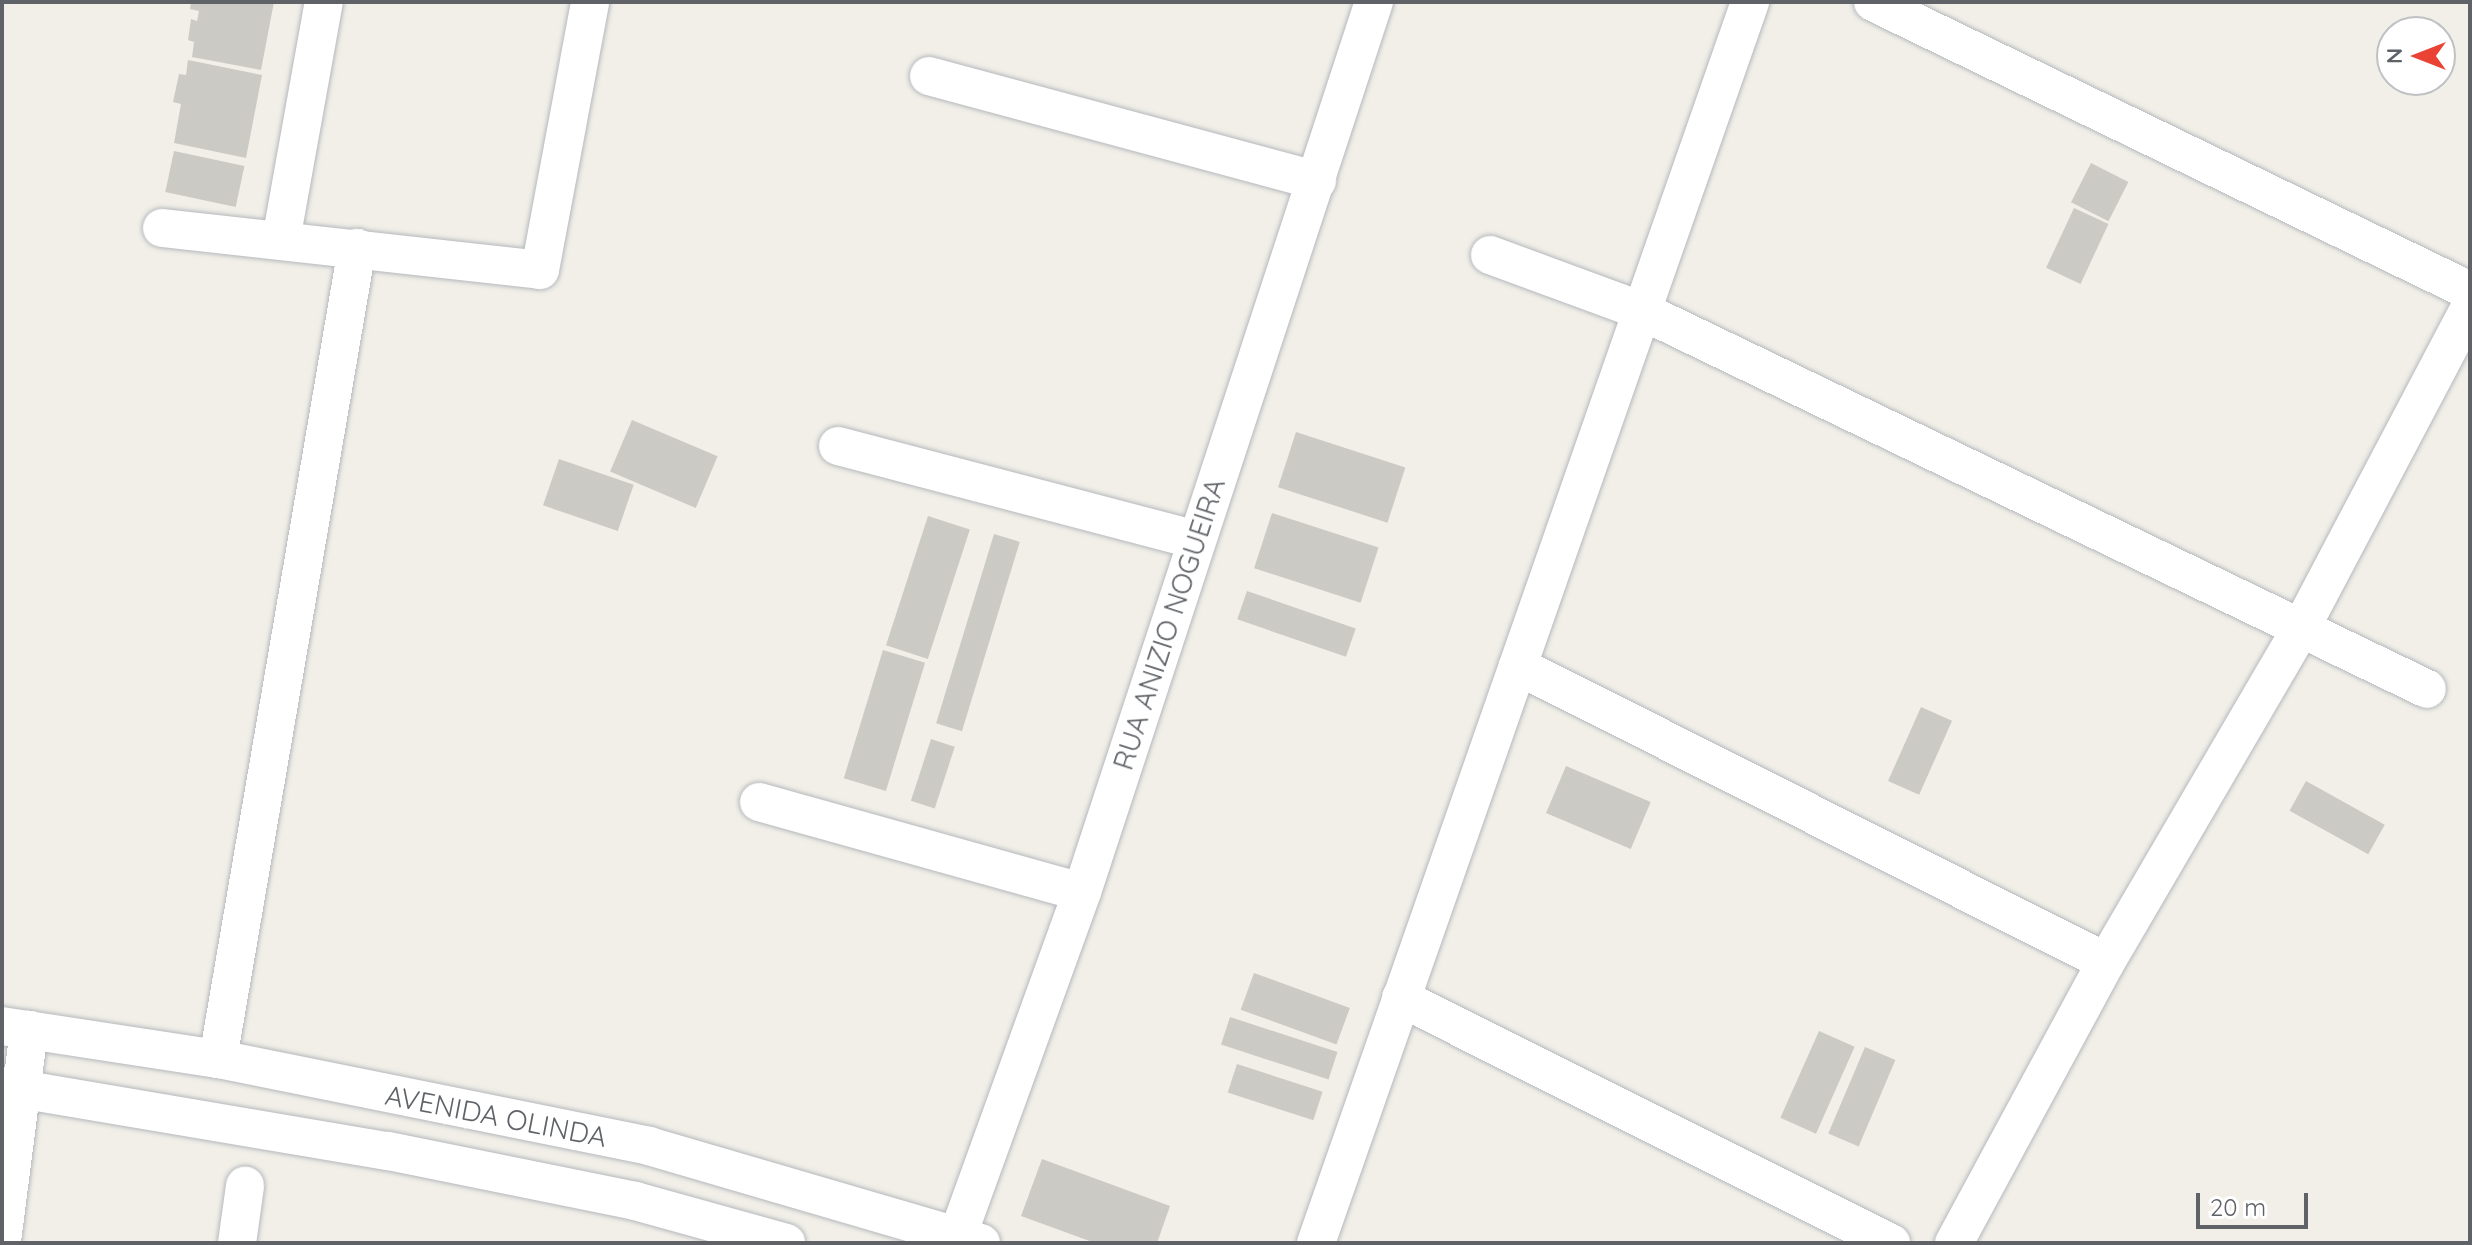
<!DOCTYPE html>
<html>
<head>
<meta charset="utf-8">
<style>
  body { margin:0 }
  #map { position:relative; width:2472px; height:1245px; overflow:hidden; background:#f1efe8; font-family:Quicksand,sans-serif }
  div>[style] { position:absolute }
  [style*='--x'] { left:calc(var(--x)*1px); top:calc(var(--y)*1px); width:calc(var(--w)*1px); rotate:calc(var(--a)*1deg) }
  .building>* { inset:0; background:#cccac5; transform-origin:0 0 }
  .roads { filter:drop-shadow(0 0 2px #b5b8bc) drop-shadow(0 0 2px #b5b8bc) }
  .minor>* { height:38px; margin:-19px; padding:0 19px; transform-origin:19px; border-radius:19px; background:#fff }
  span { translate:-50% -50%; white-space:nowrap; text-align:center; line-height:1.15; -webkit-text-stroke:6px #fff; paint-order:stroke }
  .street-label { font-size:28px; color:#5f6368 }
  .frame { position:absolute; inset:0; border:4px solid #5f6368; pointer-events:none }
  .north { position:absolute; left:2376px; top:16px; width:80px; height:80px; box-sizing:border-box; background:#fff; border:2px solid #bfc1c3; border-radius:50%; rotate:270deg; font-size:22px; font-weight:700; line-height:32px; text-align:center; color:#5f6368 }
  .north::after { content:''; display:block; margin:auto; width:28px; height:36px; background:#ea4335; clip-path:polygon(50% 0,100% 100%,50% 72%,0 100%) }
  .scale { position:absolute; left:2196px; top:1193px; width:112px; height:36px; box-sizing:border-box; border:4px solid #5f6368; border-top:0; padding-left:10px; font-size:24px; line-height:28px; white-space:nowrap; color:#5f6368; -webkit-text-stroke:6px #fff; paint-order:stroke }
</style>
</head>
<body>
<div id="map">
  <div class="building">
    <div style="clip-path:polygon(191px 2px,274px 2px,261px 70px,192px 57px,194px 42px,188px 40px,191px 19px,197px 21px,199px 11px,190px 9px)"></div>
    <div style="clip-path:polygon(188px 60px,262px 75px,246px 158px,174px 143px,181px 104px,173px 102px,179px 74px,186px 75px)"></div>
    <div style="left:174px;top:151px;width:72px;height:42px;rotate:12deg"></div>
    <div style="left:2091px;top:163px;width:42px;height:44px;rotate:27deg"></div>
    <div style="left:2074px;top:208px;width:38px;height:66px;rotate:25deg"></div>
    <div style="left:632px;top:420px;width:93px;height:56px;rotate:23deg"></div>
    <div style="left:1296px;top:432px;width:115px;height:58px;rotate:18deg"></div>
    <div style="left:559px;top:459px;width:79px;height:49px;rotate:19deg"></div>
    <div style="left:1272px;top:513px;width:112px;height:58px;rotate:18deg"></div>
    <div style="left:928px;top:516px;width:44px;height:136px;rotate:18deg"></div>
    <div style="left:994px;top:534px;width:27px;height:198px;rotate:17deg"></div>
    <div style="left:1247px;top:591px;width:115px;height:30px;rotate:19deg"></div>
    <div style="left:883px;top:650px;width:44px;height:134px;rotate:17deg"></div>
    <div style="left:1921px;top:707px;width:34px;height:81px;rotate:24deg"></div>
    <div style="left:931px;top:739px;width:25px;height:65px;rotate:18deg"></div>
    <div style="left:1566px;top:766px;width:92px;height:51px;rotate:23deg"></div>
    <div style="left:2306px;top:781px;width:90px;height:34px;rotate:29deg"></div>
    <div style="left:1254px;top:973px;width:102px;height:39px;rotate:20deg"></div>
    <div style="left:1230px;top:1017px;width:113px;height:29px;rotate:18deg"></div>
    <div style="left:1819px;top:1031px;width:39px;height:95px;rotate:24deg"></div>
    <div style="left:1865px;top:1047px;width:33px;height:94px;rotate:23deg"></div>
    <div style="left:1237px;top:1064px;width:90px;height:30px;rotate:18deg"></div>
    <div style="clip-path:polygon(1042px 1159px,1170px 1206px,1157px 1243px,1095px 1243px,1021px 1216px)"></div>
  </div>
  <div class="roads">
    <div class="minor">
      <div style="--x:1873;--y:2;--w:663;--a:25.83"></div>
      <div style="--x:929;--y:76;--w:402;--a:15.1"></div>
      <div style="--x:162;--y:228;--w:380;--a:6.3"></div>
      <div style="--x:540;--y:270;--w:273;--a:-79.4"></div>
      <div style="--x:281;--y:240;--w:242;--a:-79.8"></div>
      <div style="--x:1490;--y:255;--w:162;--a:20.2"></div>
      <div style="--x:1642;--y:311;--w:871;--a:25.71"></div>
      <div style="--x:838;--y:446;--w:370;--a:14.7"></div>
      <div style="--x:1518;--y:666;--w:658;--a:26.72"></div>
      <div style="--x:759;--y:802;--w:335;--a:15.6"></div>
      <div style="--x:1401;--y:998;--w:548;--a:26.57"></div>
      <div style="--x:2;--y:1026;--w:219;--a:8.7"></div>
      <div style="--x:218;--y:1059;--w:440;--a:11.4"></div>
      <div style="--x:649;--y:1146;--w:346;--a:16.3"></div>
      <div style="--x:218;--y:1059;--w:823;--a:-80.27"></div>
      <div style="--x:2;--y:1086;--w:391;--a:9.6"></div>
      <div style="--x:388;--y:1151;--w:252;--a:11.4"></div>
      <div style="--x:635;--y:1201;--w:157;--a:15.5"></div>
      <div style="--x:2;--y:1241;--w:213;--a:-82.7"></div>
      <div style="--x:237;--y:1243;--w:58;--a:-82"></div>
      <div style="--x:955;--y:1243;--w:373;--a:-70.1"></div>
      <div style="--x:1082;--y:892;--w:937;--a:-71.84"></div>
      <div style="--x:1316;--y:1243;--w:1315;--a:-70.72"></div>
      <div style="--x:1954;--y:1243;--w:319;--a:-61.6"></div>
      <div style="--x:2106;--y:962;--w:389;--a:-59.7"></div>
      <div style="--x:2302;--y:626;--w:361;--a:-62.2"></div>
    </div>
  </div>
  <div class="street-label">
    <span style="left:1169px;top:624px;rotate:-72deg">RUA ANIZIO NOGUEIRA</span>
    <span style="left:496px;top:1116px;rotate:11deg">AVENIDA OLINDA</span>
  </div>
  <div class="frame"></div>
  <div class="north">N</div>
  <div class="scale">20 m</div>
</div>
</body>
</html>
